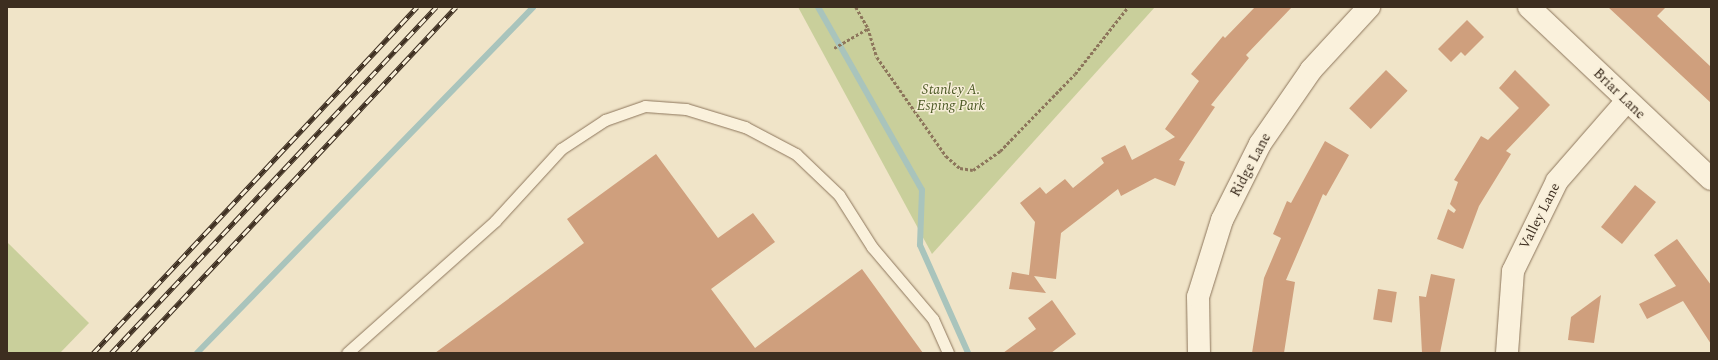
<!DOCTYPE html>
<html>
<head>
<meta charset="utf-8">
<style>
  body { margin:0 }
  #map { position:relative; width:1718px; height:360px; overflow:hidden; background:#f0e4c8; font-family:Spectral,serif }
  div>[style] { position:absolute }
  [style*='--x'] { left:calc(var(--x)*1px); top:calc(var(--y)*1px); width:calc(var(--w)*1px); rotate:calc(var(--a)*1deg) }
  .green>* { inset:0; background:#c9cf9b }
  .stream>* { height:6px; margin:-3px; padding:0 3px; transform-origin:3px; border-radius:3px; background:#a9c4bc }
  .building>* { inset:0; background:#cf9f7d; transform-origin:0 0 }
  .path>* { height:2.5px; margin-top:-1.25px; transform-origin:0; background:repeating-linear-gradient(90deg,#8d765c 0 3px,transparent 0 5px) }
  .roads { filter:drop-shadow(0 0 1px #8d765c) drop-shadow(0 0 1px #8d765c) }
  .lane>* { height:11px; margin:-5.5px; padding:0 5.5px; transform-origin:5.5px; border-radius:5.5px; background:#faf1dc }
  .street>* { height:22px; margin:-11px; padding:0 11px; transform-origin:11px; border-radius:11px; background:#faf1dc }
  .rail>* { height:4.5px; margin-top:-2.25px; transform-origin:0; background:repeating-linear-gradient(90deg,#f7eed8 0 9px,#3d2e20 0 18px); box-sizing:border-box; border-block:1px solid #3d2e20 }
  span { translate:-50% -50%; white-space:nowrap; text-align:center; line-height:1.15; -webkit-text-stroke:3px #f7eed8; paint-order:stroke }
  .park-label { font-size:14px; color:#4d5a26; font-style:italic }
  .street-label { font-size:14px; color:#3d2e20 }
  .frame { position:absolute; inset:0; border:8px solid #3d2e20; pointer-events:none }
</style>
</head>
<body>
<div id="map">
  <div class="green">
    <div style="clip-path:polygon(798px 7px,1155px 7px,932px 254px)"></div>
    <div style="clip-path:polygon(7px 242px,89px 323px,60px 353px,7px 353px)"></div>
  </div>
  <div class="stream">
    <div style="--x:818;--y:7;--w:210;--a:60.4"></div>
    <div style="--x:922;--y:190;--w:55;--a:92.1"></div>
    <div style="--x:920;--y:245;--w:118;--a:66"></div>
    <div style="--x:197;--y:353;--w:482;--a:-45.8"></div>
  </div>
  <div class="building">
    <div style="clip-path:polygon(1255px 7px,1292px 7px,1246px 55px,1249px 58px,1211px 105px,1215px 107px,1179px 160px,1185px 162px,1175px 186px,1155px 178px,1121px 196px,1118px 189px,1061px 233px,1056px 279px,1034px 276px,1046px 293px,1009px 289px,1012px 272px,1029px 275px,1035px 222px,1020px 203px,1040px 187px,1046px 194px,1065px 179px,1073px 188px,1104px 163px,1101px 158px,1125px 145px,1132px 160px,1175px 137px,1165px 129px,1199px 81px,1191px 74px,1223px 36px,1225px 38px)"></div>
    <div style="clip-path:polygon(1608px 7px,1666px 7px,1657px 16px,1711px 67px,1711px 103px)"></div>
    <div style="clip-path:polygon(1467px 20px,1484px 37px,1465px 56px,1461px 52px,1451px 62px,1438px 49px)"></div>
    <div style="left:1386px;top:70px;width:30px;height:53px;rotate:44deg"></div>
    <div style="clip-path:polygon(1515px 70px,1550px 105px,1506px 151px,1511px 154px,1479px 206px,1463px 249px,1437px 239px,1448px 209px,1454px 213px,1456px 210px,1450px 204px,1458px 182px,1454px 180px,1481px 136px,1488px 140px,1519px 108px,1499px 88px)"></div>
    <div style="clip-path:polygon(1325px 141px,1349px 155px,1326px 196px,1323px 194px,1286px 280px,1295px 282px,1284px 353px,1252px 353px,1264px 278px,1281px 238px,1273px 234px,1287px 201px,1291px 203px)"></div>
    <div style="clip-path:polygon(656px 154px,718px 238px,753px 213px,775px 242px,711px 289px,755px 348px,862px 269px,923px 353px,435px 353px,584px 243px,567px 219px)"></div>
    <div style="left:1635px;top:185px;width:27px;height:54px;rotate:39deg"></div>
    <div style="clip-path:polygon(1677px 239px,1711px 285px,1711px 344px,1683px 301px,1647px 319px,1639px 304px,1676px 286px,1654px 255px)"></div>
    <div style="clip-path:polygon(1431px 274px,1455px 279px,1440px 353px,1422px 353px,1419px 296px,1426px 297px)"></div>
    <div style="left:1378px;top:289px;width:19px;height:31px;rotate:9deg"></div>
    <div style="clip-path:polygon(1601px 295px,1594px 343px,1568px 340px,1571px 317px)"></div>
    <div style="clip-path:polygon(1052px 300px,1076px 334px,1051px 353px,1003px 353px,1036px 329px,1028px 318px)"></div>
  </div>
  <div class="path">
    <div style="--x:856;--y:7;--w:24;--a:60"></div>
    <div style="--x:868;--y:28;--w:30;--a:73"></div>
    <div style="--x:877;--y:57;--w:121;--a:55.1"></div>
    <div style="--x:946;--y:156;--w:18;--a:41"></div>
    <div style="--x:960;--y:168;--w:13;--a:9"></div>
    <div style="--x:973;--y:170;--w:33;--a:-35"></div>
    <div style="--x:1000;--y:151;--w:107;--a:-45.8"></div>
    <div style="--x:1075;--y:74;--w:85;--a:-51.7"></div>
    <div style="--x:834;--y:48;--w:39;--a:-30"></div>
  </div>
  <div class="roads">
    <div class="lane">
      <div style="--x:347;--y:353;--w:198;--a:-41.7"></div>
      <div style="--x:495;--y:221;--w:98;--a:-47.5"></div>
      <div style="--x:561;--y:149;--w:53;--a:-33.4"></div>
      <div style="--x:605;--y:120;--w:42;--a:-19.3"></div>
      <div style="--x:645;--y:106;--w:41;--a:4.2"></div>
      <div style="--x:686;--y:109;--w:62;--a:17"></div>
      <div style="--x:745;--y:127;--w:58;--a:27.9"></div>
      <div style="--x:796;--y:154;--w:59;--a:43.6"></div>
      <div style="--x:839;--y:195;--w:62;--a:57.6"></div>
      <div style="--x:872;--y:247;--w:94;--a:49.7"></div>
      <div style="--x:933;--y:319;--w:37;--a:66"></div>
    </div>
    <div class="street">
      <div style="--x:1529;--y:7;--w:250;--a:43.4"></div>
      <div style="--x:1199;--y:353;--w:56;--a:-91"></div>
      <div style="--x:1198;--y:297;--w:81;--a:-72.7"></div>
      <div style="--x:1222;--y:220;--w:85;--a:-63.4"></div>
      <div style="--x:1260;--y:144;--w:90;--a:-55.4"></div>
      <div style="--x:1311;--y:70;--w:86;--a:-47.4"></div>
      <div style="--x:1507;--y:353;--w:82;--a:-85.8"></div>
      <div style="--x:1513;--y:271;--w:100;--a:-63.9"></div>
      <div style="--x:1557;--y:181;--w:105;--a:-48.9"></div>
    </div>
  </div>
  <div class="rail">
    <div style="--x:93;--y:353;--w:474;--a:-46.9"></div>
    <div style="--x:111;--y:353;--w:475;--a:-46.8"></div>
    <div style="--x:132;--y:353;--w:474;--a:-46.9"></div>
  </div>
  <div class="park-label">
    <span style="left:951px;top:98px">Stanley A.<br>Esping Park</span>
  </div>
  <div class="street-label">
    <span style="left:1619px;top:94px;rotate:44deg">Briar Lane</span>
    <span style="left:1251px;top:165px;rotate:-62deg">Ridge Lane</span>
    <span style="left:1540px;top:216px;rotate:-63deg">Valley Lane</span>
  </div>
  <div class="frame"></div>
</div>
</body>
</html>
